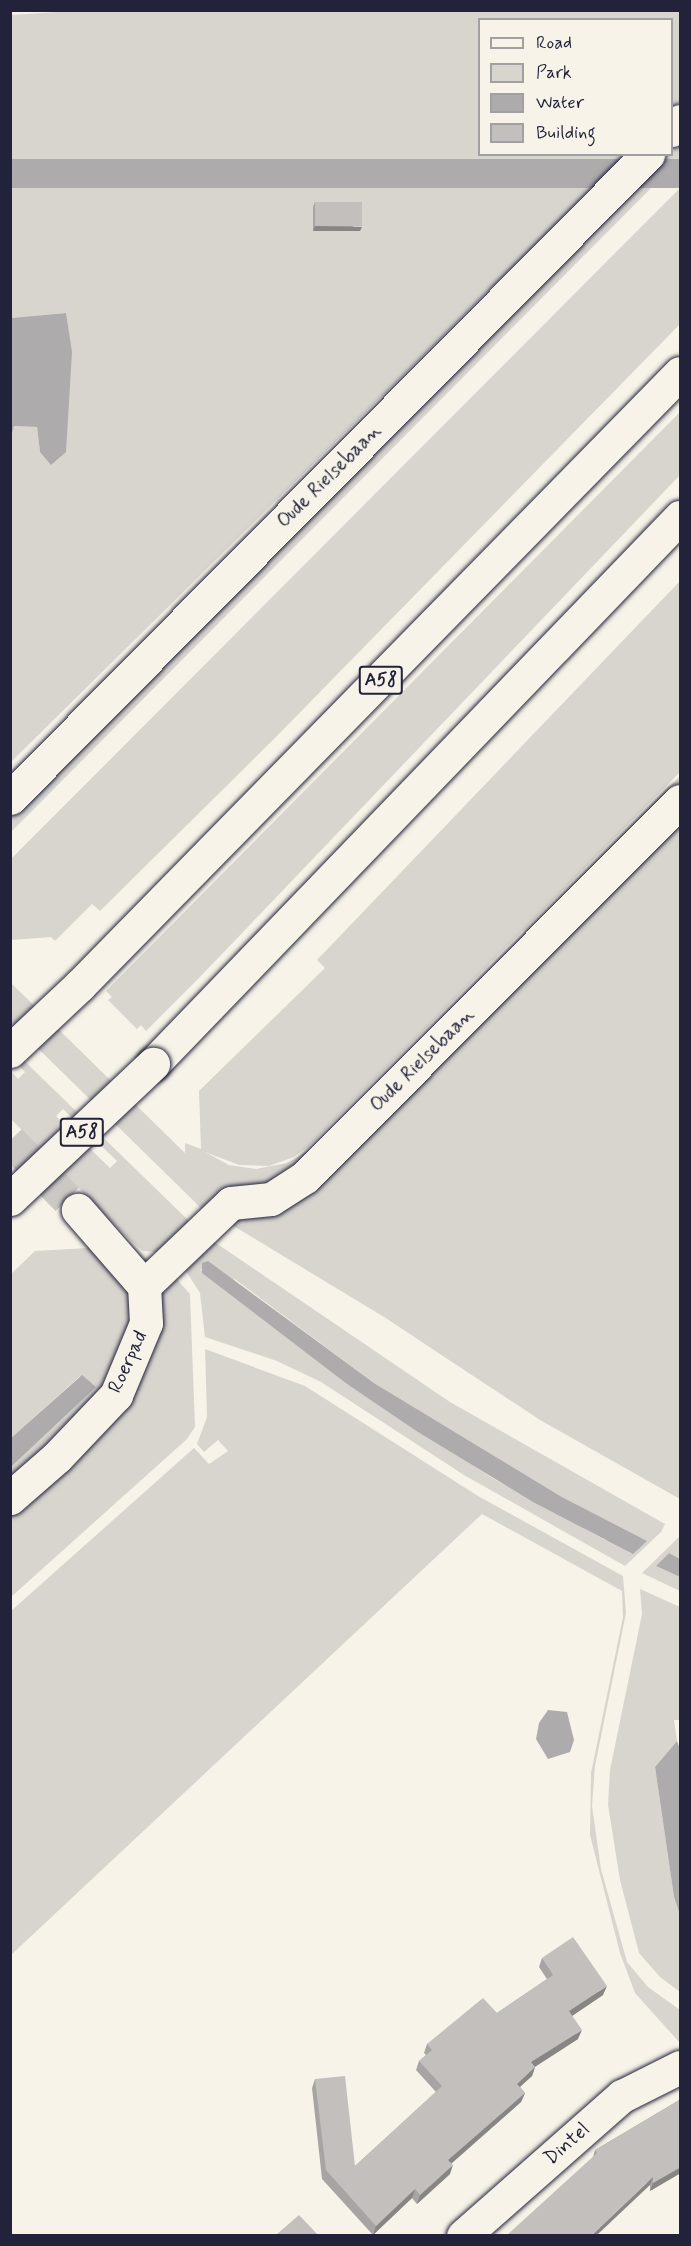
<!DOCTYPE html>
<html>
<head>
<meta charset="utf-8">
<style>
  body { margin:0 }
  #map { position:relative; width:691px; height:2246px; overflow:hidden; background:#f7f3e8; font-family:Mynerve,sans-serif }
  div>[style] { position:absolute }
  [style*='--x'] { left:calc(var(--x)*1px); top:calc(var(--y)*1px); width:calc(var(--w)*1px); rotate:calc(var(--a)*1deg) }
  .green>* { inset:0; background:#d8d5cf }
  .water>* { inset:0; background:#aeabad; transform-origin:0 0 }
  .minor-tunnel>* { height:33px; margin-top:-16.5px; transform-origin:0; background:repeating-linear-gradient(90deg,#ccc9c5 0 33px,transparent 0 49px) }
  .roads { filter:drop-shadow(0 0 2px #22223b) drop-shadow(0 0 2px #22223b) }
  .minor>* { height:33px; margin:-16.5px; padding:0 16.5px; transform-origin:16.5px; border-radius:16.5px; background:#f7f3e8 }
  .motorway>* { height:33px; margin:-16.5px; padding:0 16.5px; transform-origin:16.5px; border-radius:16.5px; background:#f7f3e8 }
  .bridges { filter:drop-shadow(0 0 2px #22223b) drop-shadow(0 0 2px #22223b) }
  .motorway-bridge>* { height:33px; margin:-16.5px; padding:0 16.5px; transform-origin:16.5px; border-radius:16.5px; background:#f7f3e8 }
  .wall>* { inset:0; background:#a7a4a3 }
  .shaded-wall>* { inset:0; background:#888684 }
  .building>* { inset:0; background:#c2bfbd; transform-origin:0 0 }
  span { translate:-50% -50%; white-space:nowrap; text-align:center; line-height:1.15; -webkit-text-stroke:5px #f7f3e8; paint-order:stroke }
  .shield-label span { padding:2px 4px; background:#f7f3e8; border:2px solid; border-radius:4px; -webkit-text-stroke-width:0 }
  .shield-label { font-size:18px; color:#22223b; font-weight:700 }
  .street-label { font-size:20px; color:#22223b }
  .frame { position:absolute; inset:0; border:12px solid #22223b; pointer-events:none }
  .legend { position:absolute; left:478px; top:18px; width:195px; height:138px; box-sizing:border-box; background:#f7f3e8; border:2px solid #a29fa3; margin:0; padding:8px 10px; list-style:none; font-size:18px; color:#22223b }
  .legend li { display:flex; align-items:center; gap:12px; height:30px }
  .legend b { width:30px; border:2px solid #a29fa3 }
</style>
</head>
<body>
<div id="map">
  <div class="green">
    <div style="clip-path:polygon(90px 10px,680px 11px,680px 101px,672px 110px,672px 20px,480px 20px,480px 154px,626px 155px,11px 762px,11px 438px,14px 426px,37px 427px,40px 452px,66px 313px,11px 318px,10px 15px)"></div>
    <div style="clip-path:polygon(680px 135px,680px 159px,11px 832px,11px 811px,661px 155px,672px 154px,672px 144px)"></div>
    <div style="clip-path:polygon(680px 188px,680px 324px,275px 738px,100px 911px,92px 904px,55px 941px,51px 937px,11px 940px,11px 859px)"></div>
    <div style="clip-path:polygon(680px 412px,680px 475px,199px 978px,146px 1031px,141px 1025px,137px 1029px,108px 1000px,112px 997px,106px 991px)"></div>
    <div style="clip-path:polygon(680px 581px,680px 772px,309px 1146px,294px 1157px,269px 1166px,239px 1165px,205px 1152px,229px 1165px,256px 1169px,287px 1163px,311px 1149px,680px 776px,680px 787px,305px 1169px,202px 1209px,11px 1022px,10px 982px,185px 1153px,185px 1143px,201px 1149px,199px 1091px,325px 968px,317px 960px)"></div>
    <div style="clip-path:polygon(680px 812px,680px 1499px,540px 1420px,384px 1317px,227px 1222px,280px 1205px)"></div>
    <div style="clip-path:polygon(evenodd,10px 1047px,188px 1220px,189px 1226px,157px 1252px,143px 1251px,132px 1242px,11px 1119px,11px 1071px,18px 1079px,25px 1072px,11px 1057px,10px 1047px,63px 1109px,117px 1161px,110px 1168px,56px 1116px,63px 1109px)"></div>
    <div style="clip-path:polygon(85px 1235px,123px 1269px,133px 1308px,118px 1371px,11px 1487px,11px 1467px,96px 1387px,80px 1376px,11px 1438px,11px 1274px,35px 1251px,88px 1248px)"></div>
    <div style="clip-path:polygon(evenodd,213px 1241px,450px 1402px,665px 1524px,661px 1532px,625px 1566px,464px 1475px,321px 1382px,277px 1361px,205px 1337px,200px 1293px,184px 1268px,213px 1241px,200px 1269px,236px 1280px,374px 1383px,562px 1497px,646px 1541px,605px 1540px,494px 1479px,347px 1384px,200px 1269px)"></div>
    <div style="clip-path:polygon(174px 1276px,190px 1294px,195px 1427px,187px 1439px,11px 1597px,11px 1511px,137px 1385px,155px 1344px,158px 1292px)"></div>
    <div style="clip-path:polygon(205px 1349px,305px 1386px,478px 1496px,623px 1576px,626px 1613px,595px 1766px,592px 1806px,601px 1869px,627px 1962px,648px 1987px,680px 2010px,680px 2043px,635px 1993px,620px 1953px,590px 1835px,591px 1773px,623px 1617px,622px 1591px,482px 1514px,11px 1955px,11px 1611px,194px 1448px,209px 1464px,228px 1451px,218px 1440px,204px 1452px,197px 1444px,207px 1417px)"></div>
    <div style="clip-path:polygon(680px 1536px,680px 1559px,669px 1553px,656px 1566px,680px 1577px,680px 1591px,642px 1573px)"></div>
    <div style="clip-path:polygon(640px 1589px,680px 1607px,680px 1720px,674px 1720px,677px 1741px,655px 1767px,674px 1897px,680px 1915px,680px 1992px,660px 1977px,639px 1953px,620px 1880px,608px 1805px,610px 1770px,642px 1614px)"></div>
  </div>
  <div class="water">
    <div style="left:680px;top:159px;width:29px;height:949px;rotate:90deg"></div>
    <div style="clip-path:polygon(66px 313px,72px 352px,66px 452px,51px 465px,40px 452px,37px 427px,14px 426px,11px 438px,11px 318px)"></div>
    <div style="clip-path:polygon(208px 1261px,374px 1383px,562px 1497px,647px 1541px,633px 1554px,533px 1502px,418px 1432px,347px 1384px,202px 1273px,202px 1263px)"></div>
    <div style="clip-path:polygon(82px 1375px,96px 1387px,11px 1467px,11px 1438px)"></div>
    <div style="clip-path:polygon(669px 1553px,680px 1559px,680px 1577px,656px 1566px)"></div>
    <div style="clip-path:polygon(548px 1710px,567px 1712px,574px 1740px,570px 1752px,548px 1759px,536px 1739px,539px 1723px)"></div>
    <div style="clip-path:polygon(677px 1741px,680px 1749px,680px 1915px,674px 1897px,655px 1767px)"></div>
  </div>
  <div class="minor-tunnel">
    <div style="--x:10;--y:1140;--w:98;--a:45.8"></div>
  </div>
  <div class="roads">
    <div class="minor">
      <div style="--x:672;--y:130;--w:12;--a:-48"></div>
      <div style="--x:10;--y:798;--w:907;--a:-45.27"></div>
      <div style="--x:144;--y:1286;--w:120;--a:-43.7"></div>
      <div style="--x:231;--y:1203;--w:40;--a:-5.7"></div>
      <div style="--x:271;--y:1199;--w:40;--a:-32.9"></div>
      <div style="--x:305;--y:1177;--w:531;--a:-45.08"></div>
      <div style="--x:10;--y:1498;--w:62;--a:-41.1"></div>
      <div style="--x:57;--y:1457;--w:86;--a:-46.4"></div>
      <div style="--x:116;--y:1395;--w:78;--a:-67.4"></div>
      <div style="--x:146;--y:1323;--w:37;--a:-93"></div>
      <div style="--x:144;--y:1286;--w:101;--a:-131"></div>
      <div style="--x:463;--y:2236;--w:212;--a:-41.4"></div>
      <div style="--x:622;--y:2096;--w:65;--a:-26.6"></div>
    </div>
    <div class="motorway">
      <div style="--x:10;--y:1051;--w:95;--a:-43.3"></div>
      <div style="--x:79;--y:986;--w:858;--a:-45.57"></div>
      <div style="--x:153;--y:1064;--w:760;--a:-46.07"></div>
    </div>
  </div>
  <div class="bridges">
    <div class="motorway-bridge">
      <div style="--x:10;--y:1199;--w:197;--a:-43.4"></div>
    </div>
  </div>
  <div class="wall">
    <div style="clip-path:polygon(315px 202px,360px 231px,313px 231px,313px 207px)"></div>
    <div style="clip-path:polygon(542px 1958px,603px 1995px,572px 2016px,578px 2039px,535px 2067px,532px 2076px,520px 2087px,525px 2093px,521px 2102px,451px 2164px,450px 2174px,417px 2204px,412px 2198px,373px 2235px,322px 2179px,312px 2088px,315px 2079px,355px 2166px,436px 2092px,416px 2070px,419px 2061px,426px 2055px,424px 2053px,427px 2044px,497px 2013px,547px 1979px,539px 1967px)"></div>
    <div style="clip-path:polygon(681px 2099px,681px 2176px,679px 2174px,650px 2191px,650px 2185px,593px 2157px,595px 2150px)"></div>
  </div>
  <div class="shaded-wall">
    <div style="clip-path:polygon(315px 226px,362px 227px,360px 231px,313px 231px)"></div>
    <div style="clip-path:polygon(607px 1986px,603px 1995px,566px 2020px,569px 2011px)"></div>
    <div style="clip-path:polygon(582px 2030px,578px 2039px,528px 2071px,531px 2062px)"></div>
    <div style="clip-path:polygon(535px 2067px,532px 2076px,513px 2093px,517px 2084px)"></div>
    <div style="clip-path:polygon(525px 2093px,521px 2102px,445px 2169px,448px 2160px)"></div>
    <div style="clip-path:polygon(453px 2165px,450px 2174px,417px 2204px,420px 2195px)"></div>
    <div style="clip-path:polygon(681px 2167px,679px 2174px,650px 2191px,653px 2183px)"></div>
    <div style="clip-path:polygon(653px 2177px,650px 2185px,597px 2235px,592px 2235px)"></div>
    <div style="clip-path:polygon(415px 2189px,412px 2198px,373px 2235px,376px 2226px)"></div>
  </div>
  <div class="building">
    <div style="left:315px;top:202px;width:47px;height:24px"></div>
    <div style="clip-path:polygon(573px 1937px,607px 1986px,569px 2011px,582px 2030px,531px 2062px,535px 2067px,517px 2084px,525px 2093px,448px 2160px,453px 2165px,420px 2195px,415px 2189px,376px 2226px,326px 2170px,315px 2079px,345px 2076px,355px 2166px,442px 2086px,419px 2061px,432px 2050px,427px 2044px,483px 1998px,497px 2013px,553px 1975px,542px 1958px)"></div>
    <div style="clip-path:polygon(681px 2099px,681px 2167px,653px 2183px,653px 2177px,592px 2235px,507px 2235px,597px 2153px,595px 2150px)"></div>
    <div style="clip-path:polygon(299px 2215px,318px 2235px,276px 2235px)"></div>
  </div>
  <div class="shield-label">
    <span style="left:381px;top:680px">A58</span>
    <span style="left:82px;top:1132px">A58</span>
  </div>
  <div class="street-label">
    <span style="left:329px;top:476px;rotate:-45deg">Oude Rielsebaan</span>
    <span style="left:422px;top:1060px;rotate:-45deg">Oude Rielsebaan</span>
    <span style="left:128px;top:1362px;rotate:-65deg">Roerpad</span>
    <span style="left:567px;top:2144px;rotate:-41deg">Dintel</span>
  </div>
  <div class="frame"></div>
  <ul class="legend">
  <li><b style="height:8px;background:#f7f3e8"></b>Road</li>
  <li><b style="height:16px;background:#d8d5cf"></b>Park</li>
  <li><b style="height:16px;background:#aeabad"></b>Water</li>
  <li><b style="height:16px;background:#c2bfbd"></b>Building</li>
  </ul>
</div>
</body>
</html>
